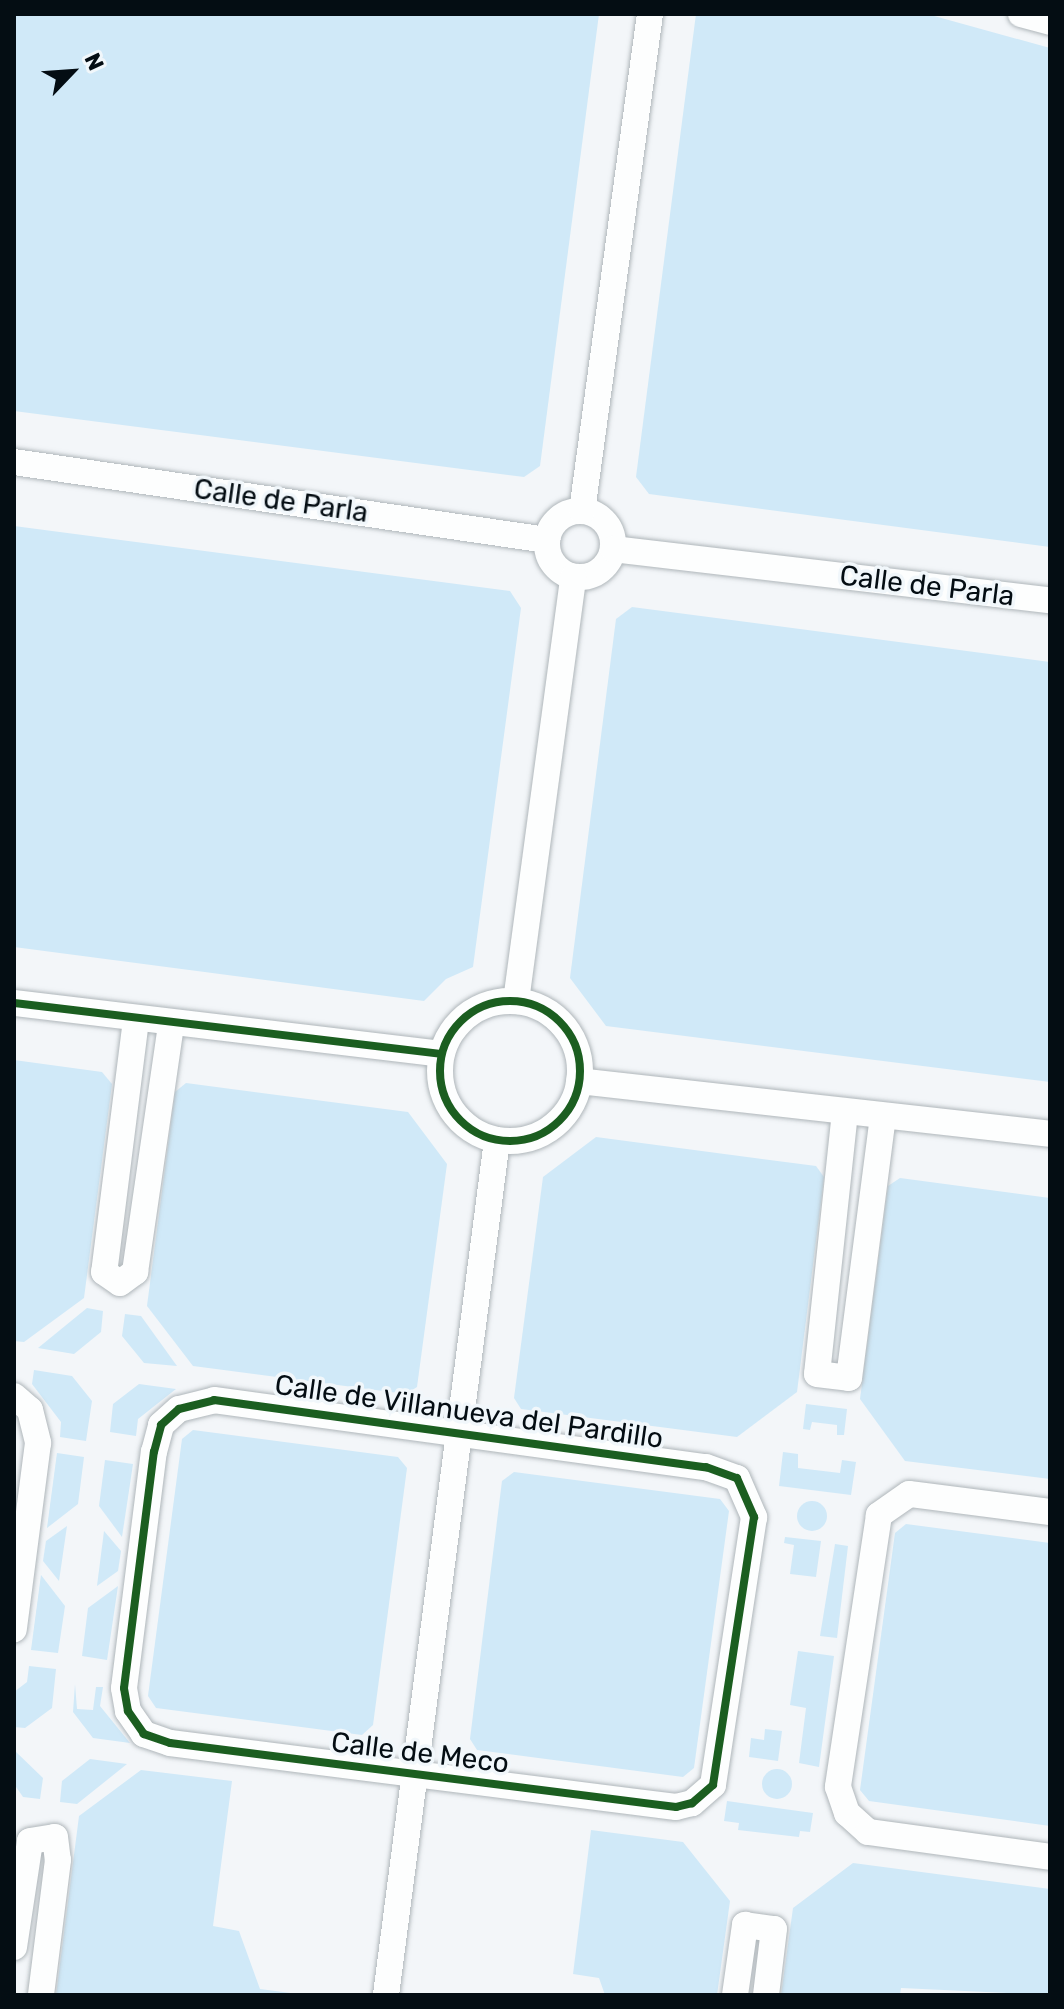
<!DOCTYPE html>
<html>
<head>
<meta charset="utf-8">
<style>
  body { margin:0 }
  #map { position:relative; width:1064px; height:2009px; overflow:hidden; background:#f3f6f9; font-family:Rubik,sans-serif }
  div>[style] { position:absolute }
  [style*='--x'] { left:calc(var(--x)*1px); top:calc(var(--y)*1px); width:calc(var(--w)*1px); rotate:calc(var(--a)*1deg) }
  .green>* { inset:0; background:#d0e9f8 }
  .round { border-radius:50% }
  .roads { filter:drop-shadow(0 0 2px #afb6ba) drop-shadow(0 0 2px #afb6ba) }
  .minor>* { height:26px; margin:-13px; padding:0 13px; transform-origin:13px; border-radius:13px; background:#fdfefe }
  .minor>.ring { margin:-13px; padding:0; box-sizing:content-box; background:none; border:26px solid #fdfefe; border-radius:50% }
  .cycleway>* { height:8px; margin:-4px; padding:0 4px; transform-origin:4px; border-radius:4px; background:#1b5e20 }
  .cycleway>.ring { margin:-4px; padding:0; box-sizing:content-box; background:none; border:8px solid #1b5e20; border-radius:50% }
  span { translate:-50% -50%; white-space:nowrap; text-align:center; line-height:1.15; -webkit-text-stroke:7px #f1f7fb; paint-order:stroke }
  .street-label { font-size:28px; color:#040d13 }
  .frame { position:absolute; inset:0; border:16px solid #040d13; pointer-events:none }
  .north { position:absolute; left:32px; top:32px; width:80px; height:80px; -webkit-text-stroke:6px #f1f7fb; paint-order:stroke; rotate:65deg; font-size:22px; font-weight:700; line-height:32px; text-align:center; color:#040d13 }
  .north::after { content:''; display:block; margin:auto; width:28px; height:36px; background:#040d13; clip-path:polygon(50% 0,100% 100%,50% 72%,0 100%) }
</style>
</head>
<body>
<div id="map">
  <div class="green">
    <div style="clip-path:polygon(14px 14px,599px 14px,540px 466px,524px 477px,14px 411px)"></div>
    <div style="clip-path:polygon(696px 14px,927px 14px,1050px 48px,1050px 547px,649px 494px,636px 477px)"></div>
    <div style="clip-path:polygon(14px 526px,510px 591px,521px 608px,473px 967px,446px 979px,424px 1001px,14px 947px)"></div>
    <div style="clip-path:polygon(632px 607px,1050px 662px,1050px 1082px,606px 1026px,570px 978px,616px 619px)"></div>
    <div style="clip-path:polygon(14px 1060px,102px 1072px,112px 1084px,84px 1298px,24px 1342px,14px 1341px)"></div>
    <div style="clip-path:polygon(186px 1083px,408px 1112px,447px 1164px,417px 1387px,406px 1394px,193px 1366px,147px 1306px,175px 1092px)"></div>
    <div style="clip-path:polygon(596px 1137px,816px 1166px,824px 1177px,797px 1392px,737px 1437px,521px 1409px,514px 1398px,543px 1177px)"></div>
    <div style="clip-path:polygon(900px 1178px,1050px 1198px,1050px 1479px,905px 1461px,860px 1399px,888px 1186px)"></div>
    <div style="clip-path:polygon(87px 1308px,103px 1311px,101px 1332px,74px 1354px,38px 1348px)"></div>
    <div style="clip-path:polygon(125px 1314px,141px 1316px,177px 1366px,144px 1363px,122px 1336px)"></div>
    <div style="clip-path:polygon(34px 1370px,72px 1376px,92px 1401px,86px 1441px,60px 1437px,61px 1422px,32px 1384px)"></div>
    <div style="clip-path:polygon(139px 1384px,176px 1389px,138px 1419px,136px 1436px,110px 1432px,113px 1404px)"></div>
    <div style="clip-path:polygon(806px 1404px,847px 1409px,844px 1435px,837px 1435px,837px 1425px,812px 1422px,810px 1430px,803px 1429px)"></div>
    <div style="clip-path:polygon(193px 1430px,398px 1457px,407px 1468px,373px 1725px,362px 1735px,156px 1708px,148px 1696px,182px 1439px)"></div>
    <div style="clip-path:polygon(783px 1452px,798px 1454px,798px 1468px,840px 1473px,842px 1460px,856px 1462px,851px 1495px,779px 1486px)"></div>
    <div style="clip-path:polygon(57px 1453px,84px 1457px,78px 1504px,47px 1528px)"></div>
    <div style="clip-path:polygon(105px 1460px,133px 1464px,122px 1537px,99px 1506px)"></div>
    <div style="clip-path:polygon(514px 1472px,720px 1499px,729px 1511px,694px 1768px,683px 1777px,477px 1750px,470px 1739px,502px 1481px)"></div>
    <div class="round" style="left:797px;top:1501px;width:30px;height:30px"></div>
    <div style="clip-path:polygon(906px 1524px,1050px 1543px,1050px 1826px,869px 1801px,860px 1790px,895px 1533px)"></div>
    <div style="clip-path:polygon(67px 1526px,59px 1581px,43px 1561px,46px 1541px)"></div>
    <div style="clip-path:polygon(104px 1531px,121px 1551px,118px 1571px,97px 1586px)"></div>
    <div style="clip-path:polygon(785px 1537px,821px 1541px,816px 1577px,790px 1574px,794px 1545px,784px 1543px)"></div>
    <div style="clip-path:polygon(835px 1544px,848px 1546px,837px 1638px,820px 1636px)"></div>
    <div style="clip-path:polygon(41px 1575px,65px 1606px,58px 1653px,31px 1650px)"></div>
    <div style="clip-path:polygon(118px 1586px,107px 1660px,82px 1656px,88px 1608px)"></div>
    <div style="clip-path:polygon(798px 1651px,834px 1656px,819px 1767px,799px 1763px,806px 1708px,790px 1705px)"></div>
    <div style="clip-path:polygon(29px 1666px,56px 1669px,52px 1708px,25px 1728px,14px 1727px,14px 1692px,27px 1682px)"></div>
    <div style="clip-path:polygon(75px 1684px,77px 1709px,93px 1710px,96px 1687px,103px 1687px,100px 1706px,130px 1743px,93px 1738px,73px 1712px)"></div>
    <div style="clip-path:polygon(765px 1729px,782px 1731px,778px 1761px,749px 1757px,751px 1738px,764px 1740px)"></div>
    <div style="clip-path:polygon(14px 1750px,43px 1778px,40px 1799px,23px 1797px,14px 1784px)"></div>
    <div style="clip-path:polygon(90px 1759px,127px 1764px,77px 1804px,60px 1802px,62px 1781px)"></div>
    <div class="round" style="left:762px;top:1769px;width:30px;height:30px"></div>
    <div style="clip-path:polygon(141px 1770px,232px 1781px,213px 1926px,239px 1931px,260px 1989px,306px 1995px,56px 1995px,79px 1816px)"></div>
    <div style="clip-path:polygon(727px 1801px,813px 1813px,810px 1832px,800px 1831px,799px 1837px,738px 1830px,739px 1823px,724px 1821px)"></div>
    <div style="clip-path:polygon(591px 1830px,683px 1842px,730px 1901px,717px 1995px,605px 1995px,599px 1978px,573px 1974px)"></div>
    <div style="clip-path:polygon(853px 1863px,1050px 1889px,1050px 1995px,901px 1988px,900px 1995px,781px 1995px,793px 1908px)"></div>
  </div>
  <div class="roads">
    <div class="minor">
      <div style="--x:1021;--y:14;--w:30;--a:15"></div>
      <div style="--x:14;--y:462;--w:539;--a:8.33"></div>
      <div class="ring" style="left:547px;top:511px;width:40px;height:40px"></div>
      <div style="--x:582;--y:511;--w:502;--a:-82.21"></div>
      <div style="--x:613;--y:549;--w:440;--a:6.7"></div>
      <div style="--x:516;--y:1001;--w:428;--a:-82.3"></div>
      <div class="ring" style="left:440px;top:1001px;width:114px;height:114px"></div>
      <div style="--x:14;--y:1003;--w:430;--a:6.8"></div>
      <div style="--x:136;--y:1020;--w:254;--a:97.2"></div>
      <div style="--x:104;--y:1272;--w:19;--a:35"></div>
      <div style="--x:120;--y:1283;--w:19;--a:-36"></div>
      <div style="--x:135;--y:1272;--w:251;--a:-81.7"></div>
      <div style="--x:579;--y:1081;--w:474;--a:6.4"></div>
      <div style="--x:845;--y:1112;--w:263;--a:96.1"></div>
      <div style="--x:817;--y:1374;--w:32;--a:7"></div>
      <div style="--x:849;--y:1378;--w:263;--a:-82.6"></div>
      <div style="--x:14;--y:1396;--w:21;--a:41"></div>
      <div style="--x:30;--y:1410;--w:34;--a:76"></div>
      <div style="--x:38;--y:1443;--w:188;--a:97.4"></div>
      <div style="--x:214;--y:1400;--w:497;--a:7.8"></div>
      <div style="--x:706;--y:1467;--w:33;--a:20"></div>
      <div style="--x:737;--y:1478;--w:43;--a:66.4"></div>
      <div style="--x:754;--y:1517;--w:271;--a:98.7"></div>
      <div style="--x:713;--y:1785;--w:28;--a:139"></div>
      <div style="--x:692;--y:1803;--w:16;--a:166"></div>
      <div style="--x:676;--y:1807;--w:510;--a:-172.79"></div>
      <div style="--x:170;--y:1743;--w:28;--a:-161"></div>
      <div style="--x:144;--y:1734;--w:28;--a:-125"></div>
      <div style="--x:128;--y:1711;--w:23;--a:-100"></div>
      <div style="--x:124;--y:1688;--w:238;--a:-82.8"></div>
      <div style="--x:154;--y:1452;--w:28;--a:-75"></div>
      <div style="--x:161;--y:1425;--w:24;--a:-42"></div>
      <div style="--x:179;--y:1409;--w:36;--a:-14"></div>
      <div style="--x:1050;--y:1512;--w:142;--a:-172.7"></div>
      <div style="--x:909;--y:1494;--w:37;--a:145"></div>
      <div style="--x:879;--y:1515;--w:275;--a:98.6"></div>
      <div style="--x:838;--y:1787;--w:28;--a:71"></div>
      <div style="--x:847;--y:1813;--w:28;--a:42"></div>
      <div style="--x:868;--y:1832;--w:184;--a:7.8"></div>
      <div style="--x:14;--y:1947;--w:107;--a:-81.4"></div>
      <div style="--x:30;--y:1841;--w:25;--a:-9"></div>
      <div style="--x:55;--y:1837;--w:23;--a:83"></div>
      <div style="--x:58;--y:1860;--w:136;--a:97.2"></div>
      <div style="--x:386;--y:1995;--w:862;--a:-82.6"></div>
      <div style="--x:735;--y:1995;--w:71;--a:-81.9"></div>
      <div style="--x:745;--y:1925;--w:29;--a:8"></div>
      <div style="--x:774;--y:1929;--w:66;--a:96.9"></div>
    </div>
  </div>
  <div class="cycleway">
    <div class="ring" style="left:440px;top:1001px;width:132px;height:132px"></div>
    <div style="--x:14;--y:1003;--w:430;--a:6.8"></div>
    <div style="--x:214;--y:1400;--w:497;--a:7.8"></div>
    <div style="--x:706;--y:1467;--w:33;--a:20"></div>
    <div style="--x:737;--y:1478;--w:43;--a:66.4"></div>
    <div style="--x:754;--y:1517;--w:271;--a:98.7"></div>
    <div style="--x:713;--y:1785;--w:28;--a:139"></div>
    <div style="--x:692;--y:1803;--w:16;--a:166"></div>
    <div style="--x:676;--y:1807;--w:510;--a:-172.79"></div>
    <div style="--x:170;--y:1743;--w:28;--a:-161"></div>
    <div style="--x:144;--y:1734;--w:28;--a:-125"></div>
    <div style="--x:128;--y:1711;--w:23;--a:-100"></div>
    <div style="--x:124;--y:1688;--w:238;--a:-82.8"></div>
    <div style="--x:154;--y:1452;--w:28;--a:-75"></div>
    <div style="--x:161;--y:1425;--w:24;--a:-42"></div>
    <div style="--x:179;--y:1409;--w:36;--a:-14"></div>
  </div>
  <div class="street-label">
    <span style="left:281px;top:501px;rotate:8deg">Calle de Parla</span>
    <span style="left:927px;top:586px;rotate:7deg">Calle de Parla</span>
    <span style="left:469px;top:1412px;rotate:8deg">Calle de Villanueva del Pardillo</span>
    <span style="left:420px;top:1753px;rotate:7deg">Calle de Meco</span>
  </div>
  <div class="frame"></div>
  <div class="north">N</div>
</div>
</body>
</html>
